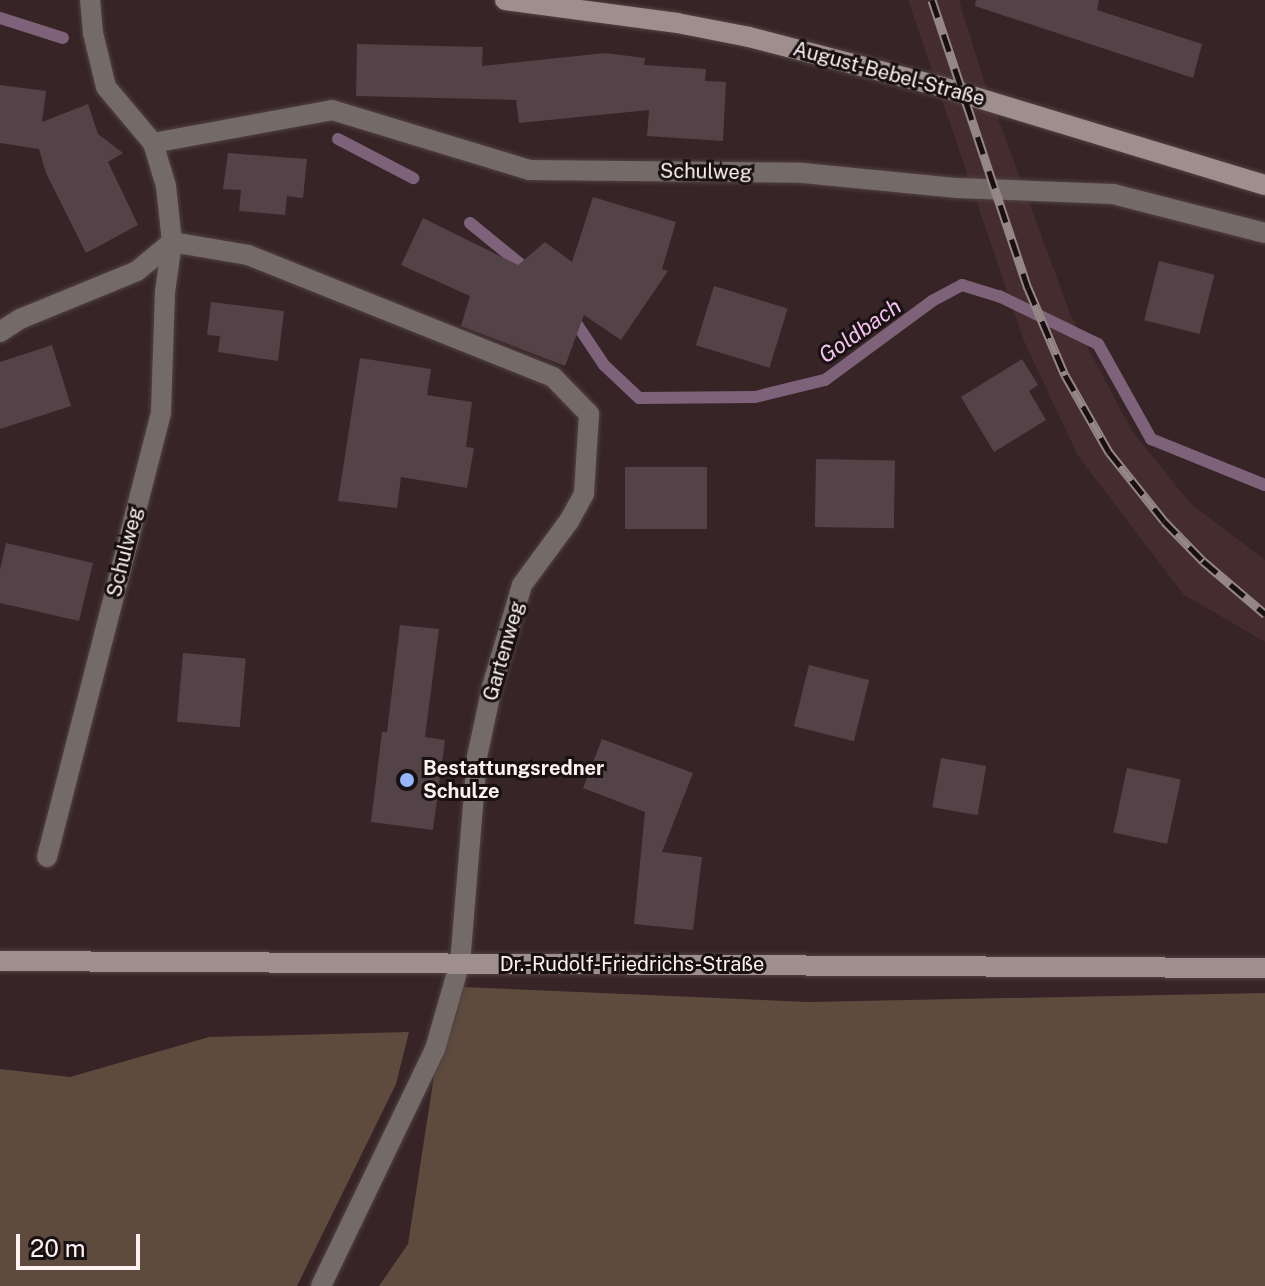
<!DOCTYPE html>
<html>
<head>
<meta charset="utf-8">
<style>
  body { margin:0 }
  #map { position:relative; width:1265px; height:1286px; overflow:hidden; background:#362426; font-family:"Public Sans",sans-serif }
  div>[style] { position:absolute }
  [style*='--x'] { left:calc(var(--x)*1px); top:calc(var(--y)*1px); width:calc(var(--w)*1px); rotate:calc(var(--a)*1deg) }
  .built>* { inset:0; background:#452c2f }
  .green>* { inset:0; background:#5f4b3d }
  .stream>* { height:12px; margin:-6px; padding:0 6px; transform-origin:6px; border-radius:6px; background:#7d627a }
  .building>* { inset:0; background:#544249; transform-origin:0 0 }
  .roads { filter:drop-shadow(0 0 2px #524143) drop-shadow(0 0 2px #524143) }
  .street>* { height:20px; margin:-10px; padding:0 10px; transform-origin:10px; border-radius:10px; background:#746b68 }
  .secondary>* { height:20px; margin:-10px; padding:0 10px; transform-origin:10px; border-radius:10px; background:#9e8f8c }
  .rail>* { height:9px; margin-top:-4.5px; transform-origin:0; background:repeating-linear-gradient(90deg,#181011 0 18px,#958687 0 36px); box-sizing:border-box; border-block:2px solid #958687 }
  .dots>* { width:22px; height:22px; translate:-50% -50%; box-sizing:border-box; border:4px solid #181011; border-radius:50% }
  span { translate:-50% -50%; white-space:nowrap; text-align:center; line-height:1.15; -webkit-text-stroke:6px #181011; paint-order:stroke }
  .street-label { font-size:20px; color:#fef1f2 }
  .poi-label { font-size:20px; color:#fef1f2; font-weight:700 }
  .left { translate:0 -50%; text-align:left }
  .water-label { font-size:22px; color:#f3c2ef; font-style:italic }
  .scale { position:absolute; left:16px; top:1234px; width:124px; height:36px; box-sizing:border-box; border:4px solid #fef1f2; border-top:0; padding-left:10px; font-size:24px; line-height:28px; white-space:nowrap; color:#fef1f2; -webkit-text-stroke:6px #181011; paint-order:stroke }
</style>
</head>
<body>
<div id="map">
  <div class="built">
    <div style="clip-path:polygon(908px 0,959px 0,982px 75px,1071px 316px,1132px 431px,1191px 504px,1265px 560px,1265px 642px,1184px 595px,1078px 456px,1024px 341px)"></div>
  </div>
  <div class="green">
    <div style="clip-path:polygon(463px 987px,808px 1002px,1265px 993px,1265px 1286px,379px 1286px,408px 1244px,438px 1050px)"></div>
    <div style="clip-path:polygon(409px 1032px,396px 1084px,297px 1286px,0 1286px,0 1069px,70px 1077px,209px 1037px)"></div>
  </div>
  <div class="stream">
    <div style="--x:0;--y:18;--w:66;--a:17.6"></div>
    <div style="--x:338;--y:139;--w:85;--a:27.5"></div>
    <div style="--x:470;--y:223;--w:77;--a:39.2"></div>
    <div style="--x:572;--y:317;--w:58;--a:56.3"></div>
    <div style="--x:604;--y:365;--w:48;--a:43.3"></div>
    <div style="--x:639;--y:398;--w:116;--a:-0.5"></div>
    <div style="--x:755;--y:397;--w:72;--a:-13.7"></div>
    <div style="--x:825;--y:380;--w:133;--a:-36.4"></div>
    <div style="--x:932;--y:301;--w:34;--a:-28"></div>
    <div style="--x:962;--y:285;--w:39;--a:17"></div>
    <div style="--x:999;--y:296;--w:110;--a:25.9"></div>
    <div style="--x:1098;--y:344;--w:109;--a:60.8"></div>
    <div style="--x:1151;--y:439;--w:123;--a:22"></div>
  </div>
  <div class="building">
    <div style="clip-path:polygon(976px 0,1099px 0,1097px 10px,1202px 44px,1193px 78px,975px 6px)"></div>
    <div style="clip-path:polygon(357px 44px,483px 47px,482px 66px,605px 53px,645px 58px,644px 65px,706px 69px,705px 81px,726px 82px,723px 141px,647px 136px,649px 110px,519px 123px,516px 100px,356px 96px)"></div>
    <div style="clip-path:polygon(0 85px,46px 91px,42px 122px,88px 104px,98px 134px,123px 153px,108px 162px,138px 225px,86px 253px,46px 173px,39px 149px,0 143px)"></div>
    <div style="clip-path:polygon(228px 153px,307px 159px,303px 198px,287px 196px,285px 215px,239px 211px,241px 190px,223px 189px)"></div>
    <div style="clip-path:polygon(593px 197px,676px 222px,662px 269px,668px 271px,621px 340px,584px 315px,565px 366px,461px 326px,470px 296px,401px 265px,423px 218px,518px 265px,545px 242px,572px 262px)"></div>
    <div style="left:1159px;top:261px;width:57px;height:61px;rotate:14deg"></div>
    <div style="left:714px;top:286px;width:77px;height:62px;rotate:17deg"></div>
    <div style="clip-path:polygon(211px 302px,284px 311px,278px 361px,218px 352px,220px 336px,207px 335px)"></div>
    <div style="clip-path:polygon(52px 345px,71px 406px,0 429px,0 362px)"></div>
    <div style="clip-path:polygon(360px 358px,431px 369px,427px 395px,472px 402px,466px 447px,474px 448px,467px 488px,401px 477px,397px 508px,338px 501px)"></div>
    <div style="clip-path:polygon(1022px 359px,1038px 385px,1029px 391px,1046px 420px,994px 452px,961px 397px)"></div>
    <div style="left:816px;top:459px;width:79px;height:68px;rotate:1deg"></div>
    <div style="left:625px;top:467px;width:82px;height:62px"></div>
    <div style="clip-path:polygon(6px 543px,93px 563px,79px 621px,0 603px,0 570px)"></div>
    <div style="clip-path:polygon(400px 625px,439px 629px,425px 737px,445px 740px,433px 830px,371px 822px,382px 732px,387px 732px)"></div>
    <div style="left:183px;top:653px;width:63px;height:69px;rotate:5deg"></div>
    <div style="left:809px;top:665px;width:62px;height:63px;rotate:14deg"></div>
    <div style="clip-path:polygon(602px 739px,693px 773px,662px 852px,702px 857px,693px 930px,634px 924px,645px 812px,583px 788px)"></div>
    <div style="left:941px;top:758px;width:46px;height:50px;rotate:10deg"></div>
    <div style="left:1127px;top:768px;width:55px;height:66px;rotate:12deg"></div>
  </div>
  <div class="roads">
    <div class="street">
      <div style="--x:153;--y:143;--w:182;--a:-10.4"></div>
      <div style="--x:332;--y:110;--w:206;--a:16.9"></div>
      <div style="--x:529;--y:170;--w:274;--a:0.6"></div>
      <div style="--x:803;--y:173;--w:155;--a:5.6"></div>
      <div style="--x:957;--y:188;--w:156;--a:2.2"></div>
      <div style="--x:1113;--y:194;--w:157;--a:14.4"></div>
      <div style="--x:172;--y:242;--w:77;--a:9.7"></div>
      <div style="--x:248;--y:255;--w:328;--a:21.8"></div>
      <div style="--x:553;--y:377;--w:52;--a:45.8"></div>
      <div style="--x:589;--y:414;--w:80;--a:93.6"></div>
      <div style="--x:584;--y:494;--w:31;--a:119"></div>
      <div style="--x:569;--y:521;--w:79;--a:126.3"></div>
      <div style="--x:522;--y:585;--w:106;--a:106.4"></div>
      <div style="--x:492;--y:687;--w:72;--a:102.1"></div>
      <div style="--x:477;--y:757;--w:206;--a:94.7"></div>
      <div style="--x:460;--y:962;--w:91;--a:106"></div>
      <div style="--x:435;--y:1049;--w:263;--a:115.7"></div>
      <div style="--x:0;--y:332;--w:24;--a:-33"></div>
      <div style="--x:20;--y:319;--w:126;--a:-22.3"></div>
      <div style="--x:137;--y:271;--w:45;--a:-39.6"></div>
      <div style="--x:47;--y:857;--w:459;--a:-75.6"></div>
      <div style="--x:161;--y:412;--w:120;--a:-88.1"></div>
      <div style="--x:165;--y:292;--w:50;--a:-82"></div>
      <div style="--x:172;--y:242;--w:56;--a:-96.1"></div>
      <div style="--x:166;--y:186;--w:45;--a:-106.8"></div>
      <div style="--x:153;--y:143;--w:73;--a:-130"></div>
      <div style="--x:106;--y:87;--w:56;--a:-103.5"></div>
      <div style="--x:93;--y:33;--w:33;--a:-95"></div>
    </div>
    <div class="secondary">
      <div style="--x:505;--y:0;--w:174;--a:7.6"></div>
      <div style="--x:677;--y:23;--w:73;--a:11"></div>
      <div style="--x:749;--y:37;--w:199;--a:14.5"></div>
      <div style="--x:942;--y:87;--w:338;--a:16.9"></div>
      <div style="--x:0;--y:961;--w:1265;--a:0.32"></div>
    </div>
  </div>
  <div class="rail">
    <div style="--x:932;--y:0;--w:304;--a:71.6"></div>
    <div style="--x:1028;--y:288;--w:95;--a:67"></div>
    <div style="--x:1065;--y:375;--w:89;--a:60.3"></div>
    <div style="--x:1109;--y:452;--w:88;--a:51.4"></div>
    <div style="--x:1164;--y:521;--w:56;--a:45.7"></div>
    <div style="--x:1203;--y:561;--w:82;--a:40.5"></div>
  </div>
  <div class="dots">
    <div style="left:407px;top:780px;background:#95b6fd"></div>
  </div>
  <div class="street-label">
    <span style="left:889px;top:74px;rotate:15deg">August-Bebel-Straße</span>
    <span style="left:706px;top:172px;rotate:1deg">Schulweg</span>
    <span style="left:125px;top:552px;rotate:-76deg">Schulweg</span>
    <span style="left:504px;top:651px;rotate:-74deg">Gartenweg</span>
    <span style="left:632px;top:964px">Dr.-Rudolf-Friedrichs-Straße</span>
  </div>
  <div class="poi-label">
    <span class="left" style="left:423px;top:780px">Bestattungsredner<br>Schulze</span>
  </div>
  <div class="water-label">
    <span style="left:860px;top:331px;rotate:-35deg">Goldbach</span>
  </div>
  <div class="scale">20 m</div>
</div>
</body>
</html>
